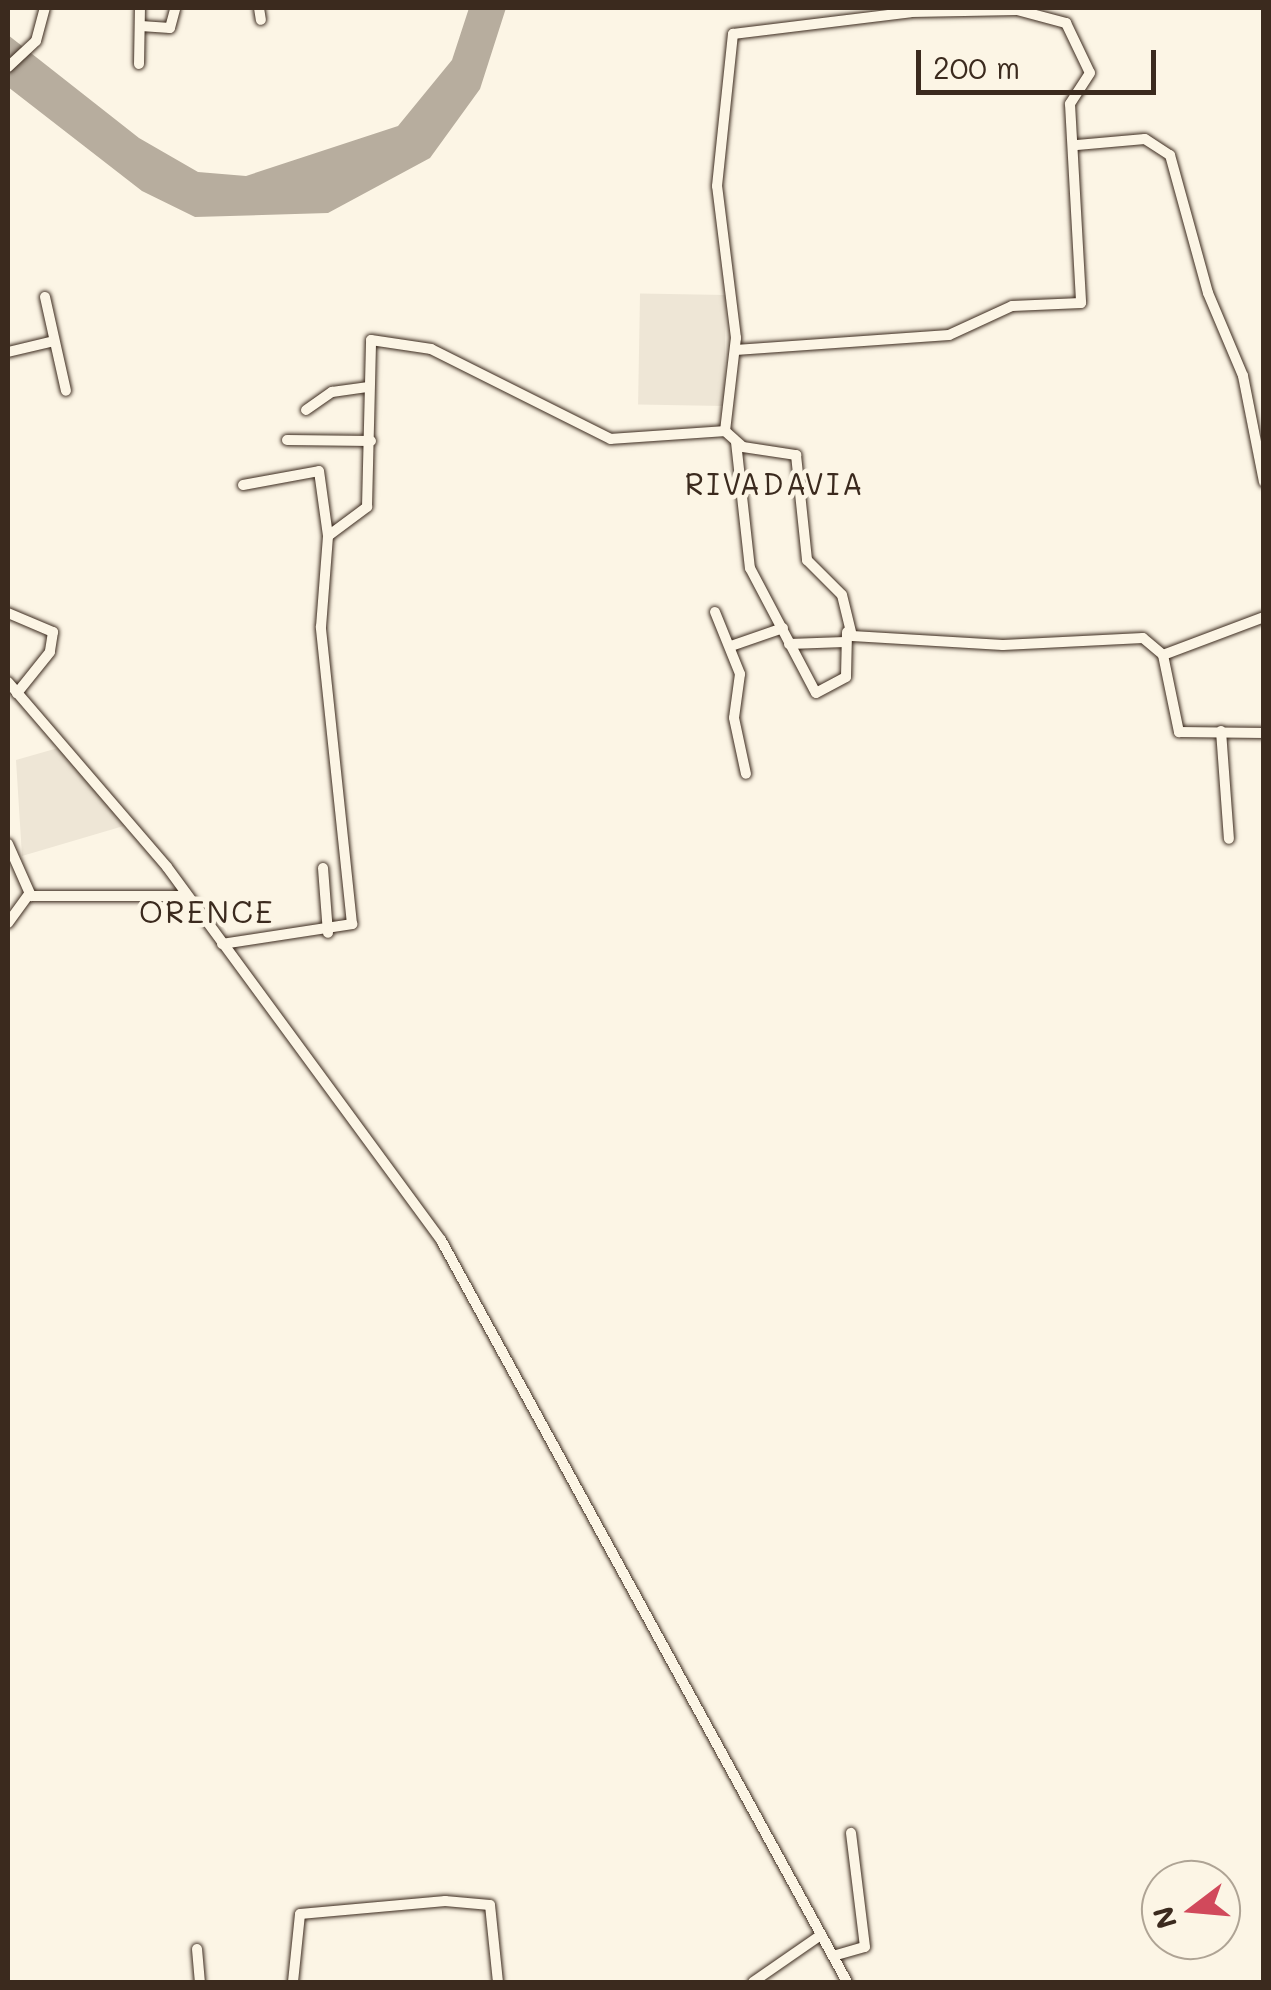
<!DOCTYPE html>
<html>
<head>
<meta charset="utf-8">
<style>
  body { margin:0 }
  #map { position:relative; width:1271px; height:1990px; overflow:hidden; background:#fcf5e5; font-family:Mali,sans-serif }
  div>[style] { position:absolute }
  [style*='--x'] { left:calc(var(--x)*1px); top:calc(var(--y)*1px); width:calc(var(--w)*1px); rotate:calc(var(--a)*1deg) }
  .built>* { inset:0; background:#eee6d6; transform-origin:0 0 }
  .water>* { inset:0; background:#b7ad9e }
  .roads { filter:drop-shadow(0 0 2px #3b2a1e) drop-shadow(0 0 2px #3b2a1e) }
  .minor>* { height:10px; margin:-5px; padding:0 5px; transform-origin:5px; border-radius:5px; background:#fcf5e5 }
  span { translate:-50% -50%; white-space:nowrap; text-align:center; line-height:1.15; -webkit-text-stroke:9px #fcf5e5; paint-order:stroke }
  .quarter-label { font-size:30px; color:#3b2a1e; letter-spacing:2.5px }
  .frame { position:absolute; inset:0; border:10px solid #3b2a1e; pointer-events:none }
  .north { position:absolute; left:1141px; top:1860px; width:100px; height:100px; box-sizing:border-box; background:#fcf5e5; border:2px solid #afa495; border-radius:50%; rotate:254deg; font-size:28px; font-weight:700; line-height:40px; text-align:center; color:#3b2a1e }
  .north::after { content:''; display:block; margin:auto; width:35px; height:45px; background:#d1495b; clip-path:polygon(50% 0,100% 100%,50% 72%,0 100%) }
  .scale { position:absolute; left:916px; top:50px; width:240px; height:45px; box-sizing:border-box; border:5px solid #3b2a1e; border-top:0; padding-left:12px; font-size:30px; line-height:35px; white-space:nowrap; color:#3b2a1e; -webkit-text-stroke:8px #fcf5e5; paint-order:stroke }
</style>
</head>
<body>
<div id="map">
  <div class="built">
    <div style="left:726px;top:295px;width:111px;height:86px;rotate:91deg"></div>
    <div style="clip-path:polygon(58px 748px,127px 825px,22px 856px,16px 760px)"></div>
  </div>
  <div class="water">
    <div style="clip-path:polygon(469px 8px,506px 8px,480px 89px,430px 158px,328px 213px,195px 217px,142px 191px,8px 87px,8px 35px,139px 138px,198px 172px,246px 176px,398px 126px,452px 60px)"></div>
  </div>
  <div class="roads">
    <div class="minor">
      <div style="--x:259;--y:8;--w:12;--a:81"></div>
      <div style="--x:141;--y:26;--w:29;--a:4"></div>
      <div style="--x:170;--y:28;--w:20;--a:-75"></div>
      <div style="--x:139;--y:64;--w:56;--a:-89"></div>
      <div style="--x:8;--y:67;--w:38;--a:-43"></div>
      <div style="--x:36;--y:41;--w:34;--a:-75"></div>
      <div style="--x:1077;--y:145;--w:68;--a:-5"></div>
      <div style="--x:1145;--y:139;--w:30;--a:33"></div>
      <div style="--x:1170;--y:155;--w:143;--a:74.6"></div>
      <div style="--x:1208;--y:293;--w:90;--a:67.1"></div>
      <div style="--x:1243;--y:376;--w:108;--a:78.8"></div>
      <div style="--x:45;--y:297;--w:96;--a:77.4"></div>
      <div style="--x:8;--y:352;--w:47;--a:-13.4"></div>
      <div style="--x:306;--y:410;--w:32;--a:-35"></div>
      <div style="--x:332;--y:392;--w:37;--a:-8"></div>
      <div style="--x:725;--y:431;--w:24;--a:42"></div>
      <div style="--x:743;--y:447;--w:54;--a:8.6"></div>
      <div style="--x:796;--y:455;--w:106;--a:84"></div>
      <div style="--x:807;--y:560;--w:49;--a:45"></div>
      <div style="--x:842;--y:595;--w:42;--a:76.3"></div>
      <div style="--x:852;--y:636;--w:151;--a:3.4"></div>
      <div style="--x:1003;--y:645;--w:140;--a:-2.9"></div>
      <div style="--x:1143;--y:638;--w:26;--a:40"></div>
      <div style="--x:1163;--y:655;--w:79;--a:78.3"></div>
      <div style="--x:1179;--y:732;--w:85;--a:0.7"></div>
      <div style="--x:287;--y:440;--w:84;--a:0.7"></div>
      <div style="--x:736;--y:442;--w:127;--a:83.7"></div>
      <div style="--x:750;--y:568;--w:141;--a:62.2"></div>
      <div style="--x:816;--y:693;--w:34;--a:-28"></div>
      <div style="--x:846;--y:677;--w:45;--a:-88.7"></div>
      <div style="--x:243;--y:485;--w:77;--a:-10.4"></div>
      <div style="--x:319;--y:471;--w:66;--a:82.1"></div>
      <div style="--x:715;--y:612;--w:67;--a:68"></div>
      <div style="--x:740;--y:674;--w:44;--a:97.8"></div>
      <div style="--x:734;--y:718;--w:57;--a:77.9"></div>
      <div style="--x:8;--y:613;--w:49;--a:22.9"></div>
      <div style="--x:53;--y:632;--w:20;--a:99"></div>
      <div style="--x:50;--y:652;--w:53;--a:128.8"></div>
      <div style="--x:789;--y:644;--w:56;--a:-2"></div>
      <div style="--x:731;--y:646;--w:55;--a:-19.1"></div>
      <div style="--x:1163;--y:655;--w:108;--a:-20.6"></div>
      <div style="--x:8;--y:682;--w:244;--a:49.3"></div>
      <div style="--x:167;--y:867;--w:463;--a:53.7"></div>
      <div style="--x:441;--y:1240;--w:846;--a:61.31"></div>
      <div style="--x:1221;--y:731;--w:108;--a:85.8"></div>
      <div style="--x:8;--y:844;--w:57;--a:66.1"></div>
      <div style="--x:31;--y:896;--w:156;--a:0"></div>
      <div style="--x:323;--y:868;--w:65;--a:85.6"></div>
      <div style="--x:8;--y:923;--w:34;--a:-54"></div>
      <div style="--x:222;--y:944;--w:132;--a:-8.7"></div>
      <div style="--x:352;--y:924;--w:299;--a:-96"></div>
      <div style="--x:321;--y:627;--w:91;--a:-85.6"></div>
      <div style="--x:328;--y:536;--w:49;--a:-36.6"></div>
      <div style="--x:367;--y:507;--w:167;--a:-88.6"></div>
      <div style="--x:371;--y:340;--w:61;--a:8.5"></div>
      <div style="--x:431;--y:349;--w:201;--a:26.6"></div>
      <div style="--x:611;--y:439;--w:114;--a:-4"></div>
      <div style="--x:725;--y:431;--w:94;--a:-83.3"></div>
      <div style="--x:736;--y:338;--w:153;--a:-97.1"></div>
      <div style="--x:717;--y:186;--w:153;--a:-84"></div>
      <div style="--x:733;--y:34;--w:179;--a:-7"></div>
      <div style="--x:911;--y:12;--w:106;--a:-1.1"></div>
      <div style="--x:1017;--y:10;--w:51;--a:14.9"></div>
      <div style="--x:1066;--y:23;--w:55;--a:64.4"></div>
      <div style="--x:1090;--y:73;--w:37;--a:123"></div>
      <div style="--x:1070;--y:104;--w:199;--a:86.8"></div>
      <div style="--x:1081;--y:303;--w:69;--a:177.5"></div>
      <div style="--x:1012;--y:306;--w:69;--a:155.3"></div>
      <div style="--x:949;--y:335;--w:214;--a:176"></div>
      <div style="--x:197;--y:1949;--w:33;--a:85"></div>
      <div style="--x:833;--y:1956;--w:33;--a:-16"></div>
      <div style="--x:865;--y:1947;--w:115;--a:-97"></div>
      <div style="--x:293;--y:1982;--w:68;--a:-84.1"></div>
      <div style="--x:300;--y:1914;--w:146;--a:-5.1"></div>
      <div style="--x:445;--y:1901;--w:45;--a:5.1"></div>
      <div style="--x:490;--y:1905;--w:77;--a:84.1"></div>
      <div style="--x:753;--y:1982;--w:83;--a:-34.7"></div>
    </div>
  </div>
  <div class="quarter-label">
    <span style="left:775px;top:483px">RIVADAVIA</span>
    <span style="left:207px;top:911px">ORENCE</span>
  </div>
  <div class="frame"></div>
  <div class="north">N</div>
  <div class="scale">200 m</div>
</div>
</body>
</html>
